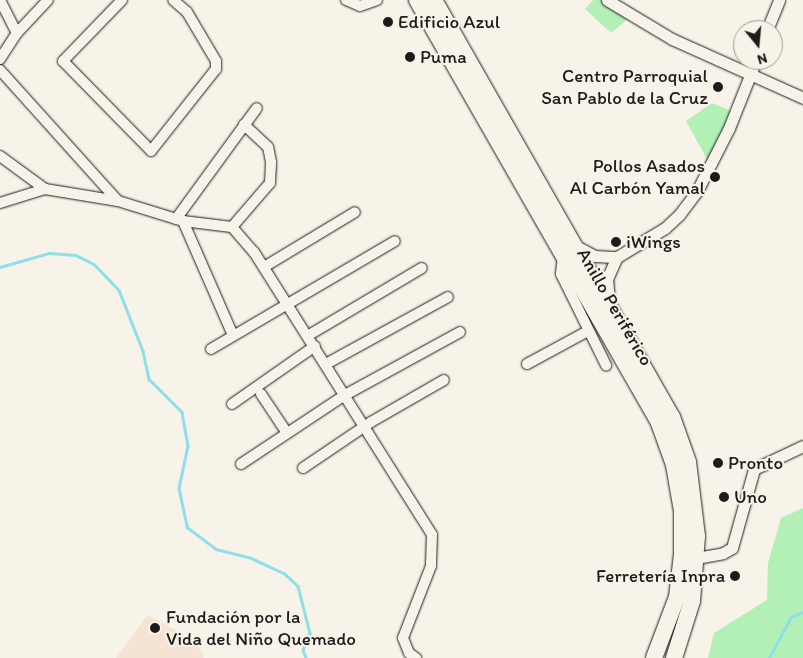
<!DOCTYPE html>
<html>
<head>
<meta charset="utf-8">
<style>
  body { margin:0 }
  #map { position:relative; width:803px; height:658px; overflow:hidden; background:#f7f3e8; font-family:Itim,sans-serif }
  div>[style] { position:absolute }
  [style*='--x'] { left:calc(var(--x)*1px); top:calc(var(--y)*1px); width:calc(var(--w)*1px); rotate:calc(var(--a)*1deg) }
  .built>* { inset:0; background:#f5e3d3 }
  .green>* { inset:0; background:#b2f0b6 }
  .stream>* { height:2.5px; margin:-1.25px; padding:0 1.25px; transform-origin:1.25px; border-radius:1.25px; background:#8fdfea }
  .roads { filter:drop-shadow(0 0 1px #1c1c1c) drop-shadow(0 0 1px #1c1c1c) }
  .minor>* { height:10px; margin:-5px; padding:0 5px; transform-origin:5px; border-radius:5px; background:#f7f3e8 }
  .tertiary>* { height:11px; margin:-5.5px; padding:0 5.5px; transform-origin:5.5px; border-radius:5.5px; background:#f7f3e8 }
  .trunk>* { height:16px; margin:-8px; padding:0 8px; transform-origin:8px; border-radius:8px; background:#f7f3e8 }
  .dots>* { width:14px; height:14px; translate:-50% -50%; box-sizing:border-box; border:2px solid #f7f3e8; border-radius:50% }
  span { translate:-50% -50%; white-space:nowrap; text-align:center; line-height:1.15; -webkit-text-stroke:4px #f7f3e8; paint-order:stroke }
  .poi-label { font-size:19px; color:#1c1c1c }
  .left { translate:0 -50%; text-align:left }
  .right { translate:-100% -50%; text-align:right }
  .street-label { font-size:19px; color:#1c1c1c }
  .north { position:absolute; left:733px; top:20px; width:50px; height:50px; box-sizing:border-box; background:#f7f3e8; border:1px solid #9f9d96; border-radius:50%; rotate:163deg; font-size:14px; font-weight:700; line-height:20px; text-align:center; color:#1c1c1c }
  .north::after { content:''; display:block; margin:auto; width:18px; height:22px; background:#1c1c1c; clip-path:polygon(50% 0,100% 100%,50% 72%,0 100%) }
</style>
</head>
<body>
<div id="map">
  <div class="built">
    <div style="clip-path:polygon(148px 615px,196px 641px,204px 658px,116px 658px)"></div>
  </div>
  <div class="green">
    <div style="clip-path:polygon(593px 0,607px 0,630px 17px,611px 33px,585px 9px)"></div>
    <div style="clip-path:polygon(712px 103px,734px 112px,709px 163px,686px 121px)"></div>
    <div style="clip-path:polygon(803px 508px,803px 658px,708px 658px,714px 633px,767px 600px,768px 563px,781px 518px)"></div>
  </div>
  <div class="stream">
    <div style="--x:0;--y:267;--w:51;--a:-15.9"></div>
    <div style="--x:49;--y:253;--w:27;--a:4"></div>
    <div style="--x:76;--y:255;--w:20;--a:27"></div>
    <div style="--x:94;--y:264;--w:36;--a:46"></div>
    <div style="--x:119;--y:290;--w:66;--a:68.5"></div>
    <div style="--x:143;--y:351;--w:29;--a:78"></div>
    <div style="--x:149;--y:379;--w:47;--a:45"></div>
    <div style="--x:182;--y:412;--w:35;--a:80"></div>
    <div style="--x:188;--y:446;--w:43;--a:102.1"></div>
    <div style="--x:179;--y:488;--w:40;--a:78"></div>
    <div style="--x:187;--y:527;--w:36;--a:37"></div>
    <div style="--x:216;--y:549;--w:34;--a:14"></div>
    <div style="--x:249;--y:557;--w:38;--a:25"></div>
    <div style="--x:284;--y:573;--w:19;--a:43"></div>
    <div style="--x:298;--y:586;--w:49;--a:75.7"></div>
    <div style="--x:310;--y:633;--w:18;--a:112"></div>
    <div style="--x:303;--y:650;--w:9;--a:69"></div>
    <div style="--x:769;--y:658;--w:47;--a:-61.8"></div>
    <div style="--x:791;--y:617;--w:13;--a:-23"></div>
  </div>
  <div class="roads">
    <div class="minor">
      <div style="--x:0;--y:0;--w:37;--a:63"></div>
      <div style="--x:122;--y:0;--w:85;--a:134"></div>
      <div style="--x:63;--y:61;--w:126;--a:45.6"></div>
      <div style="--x:151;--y:151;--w:105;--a:-51.6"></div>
      <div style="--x:216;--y:69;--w:8;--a:-90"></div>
      <div style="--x:216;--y:61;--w:57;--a:-120.6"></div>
      <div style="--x:187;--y:12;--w:18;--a:-139"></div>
      <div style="--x:346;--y:0;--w:15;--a:23"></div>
      <div style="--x:360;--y:6;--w:18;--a:-19"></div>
      <div style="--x:0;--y:59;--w:31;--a:-57"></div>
      <div style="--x:17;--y:33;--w:45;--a:-46.8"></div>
      <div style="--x:0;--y:70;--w:176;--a:48"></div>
      <div style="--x:0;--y:156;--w:56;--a:36.3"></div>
      <div style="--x:45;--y:189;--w:74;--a:9.3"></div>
      <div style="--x:118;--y:201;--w:68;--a:17.1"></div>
      <div style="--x:183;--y:221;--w:49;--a:7"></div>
      <div style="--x:232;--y:227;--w:33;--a:49"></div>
      <div style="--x:254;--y:252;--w:334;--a:57.8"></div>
      <div style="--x:432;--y:535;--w:31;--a:92"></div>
      <div style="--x:431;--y:566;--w:77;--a:111.3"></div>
      <div style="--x:403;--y:638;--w:16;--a:68"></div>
      <div style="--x:409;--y:653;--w:9;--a:36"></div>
      <div style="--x:0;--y:203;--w:47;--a:-17.3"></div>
      <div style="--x:176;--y:219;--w:137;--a:-53.9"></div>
      <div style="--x:183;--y:221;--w:122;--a:66.4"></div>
      <div style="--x:232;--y:227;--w:58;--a:-49.2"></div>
      <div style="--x:270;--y:183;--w:21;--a:-87"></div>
      <div style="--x:271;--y:162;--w:15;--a:-101"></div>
      <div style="--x:268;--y:147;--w:33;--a:-137"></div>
      <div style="--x:563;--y:257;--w:17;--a:97"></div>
      <div style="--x:561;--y:274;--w:102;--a:63.7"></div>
      <div style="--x:264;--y:267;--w:106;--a:-31.1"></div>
      <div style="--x:309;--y:335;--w:131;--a:-30.7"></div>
      <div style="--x:211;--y:349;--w:213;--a:-30.4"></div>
      <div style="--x:326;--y:364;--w:139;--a:-28.8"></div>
      <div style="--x:527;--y:364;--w:69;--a:-28.4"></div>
      <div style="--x:261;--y:394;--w:47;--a:56.3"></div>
      <div style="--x:232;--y:404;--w:101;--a:-34.9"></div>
      <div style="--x:241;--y:464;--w:125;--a:-33.6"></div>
      <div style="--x:345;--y:395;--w:131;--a:-28.7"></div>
      <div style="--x:303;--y:468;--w:82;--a:-34.1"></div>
      <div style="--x:371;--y:422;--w:84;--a:-29.9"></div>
    </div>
    <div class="tertiary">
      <div style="--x:607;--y:0;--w:76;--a:31"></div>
      <div style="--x:672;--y:39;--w:144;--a:24.2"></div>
      <div style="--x:767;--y:30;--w:32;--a:-68"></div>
      <div style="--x:576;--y:246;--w:21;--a:28"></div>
      <div style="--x:595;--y:256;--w:22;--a:3"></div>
      <div style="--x:617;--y:257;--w:56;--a:-31.1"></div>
      <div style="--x:665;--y:228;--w:19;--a:-43"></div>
      <div style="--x:679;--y:215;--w:30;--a:-53"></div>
      <div style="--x:697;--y:191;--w:71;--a:-63.1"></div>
      <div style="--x:729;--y:128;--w:73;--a:-68.3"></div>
      <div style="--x:609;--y:301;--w:22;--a:-95"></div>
      <div style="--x:607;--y:279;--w:24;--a:-66"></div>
      <div style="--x:696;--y:558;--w:27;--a:-10"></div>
      <div style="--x:723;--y:553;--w:10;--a:-29"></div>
      <div style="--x:732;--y:548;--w:82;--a:-74.4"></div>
      <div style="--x:754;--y:469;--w:54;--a:-25.1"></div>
    </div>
    <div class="trunk">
      <div style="--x:417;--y:0;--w:487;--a:60.2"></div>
      <div style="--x:659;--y:423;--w:45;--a:70.3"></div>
      <div style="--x:674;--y:465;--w:47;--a:80.1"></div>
      <div style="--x:682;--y:511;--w:43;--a:90"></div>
      <div style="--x:682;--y:554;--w:43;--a:96.6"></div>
      <div style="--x:677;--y:597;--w:65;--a:110.7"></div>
      <div style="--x:434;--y:0;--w:480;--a:60.3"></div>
      <div style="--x:672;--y:417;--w:48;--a:70.4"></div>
      <div style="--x:688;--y:462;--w:75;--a:83.1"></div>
      <div style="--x:697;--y:536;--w:65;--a:94.4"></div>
      <div style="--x:692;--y:601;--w:60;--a:107.5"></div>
    </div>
  </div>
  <div class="dots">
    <div style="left:388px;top:22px;background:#1c1c1c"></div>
    <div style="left:410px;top:57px;background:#1c1c1c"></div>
    <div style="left:718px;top:87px;background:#1c1c1c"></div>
    <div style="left:715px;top:177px;background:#1c1c1c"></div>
    <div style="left:616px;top:242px;background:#1c1c1c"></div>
    <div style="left:718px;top:463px;background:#1c1c1c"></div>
    <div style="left:724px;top:497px;background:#1c1c1c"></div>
    <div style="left:735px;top:576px;background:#1c1c1c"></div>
    <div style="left:155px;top:628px;background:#1c1c1c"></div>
  </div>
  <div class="poi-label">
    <span class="left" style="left:398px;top:22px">Edificio Azul</span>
    <span class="left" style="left:420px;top:57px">Puma</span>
    <span class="right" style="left:708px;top:87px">Centro Parroquial<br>San Pablo de la Cruz</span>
    <span class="right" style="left:705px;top:177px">Pollos Asados<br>Al Carbón Yamal</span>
    <span class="left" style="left:626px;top:242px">iWings</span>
    <span class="left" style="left:728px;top:463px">Pronto</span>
    <span class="left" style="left:734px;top:497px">Uno</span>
    <span class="right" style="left:725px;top:576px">Ferretería Inpra</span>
    <span class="left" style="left:166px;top:628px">Fundación por la<br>Vida del Niño Quemado</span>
  </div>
  <div class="street-label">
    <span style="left:615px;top:307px;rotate:60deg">Anillo Periférico</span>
  </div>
  <div class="north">N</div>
</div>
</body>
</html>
